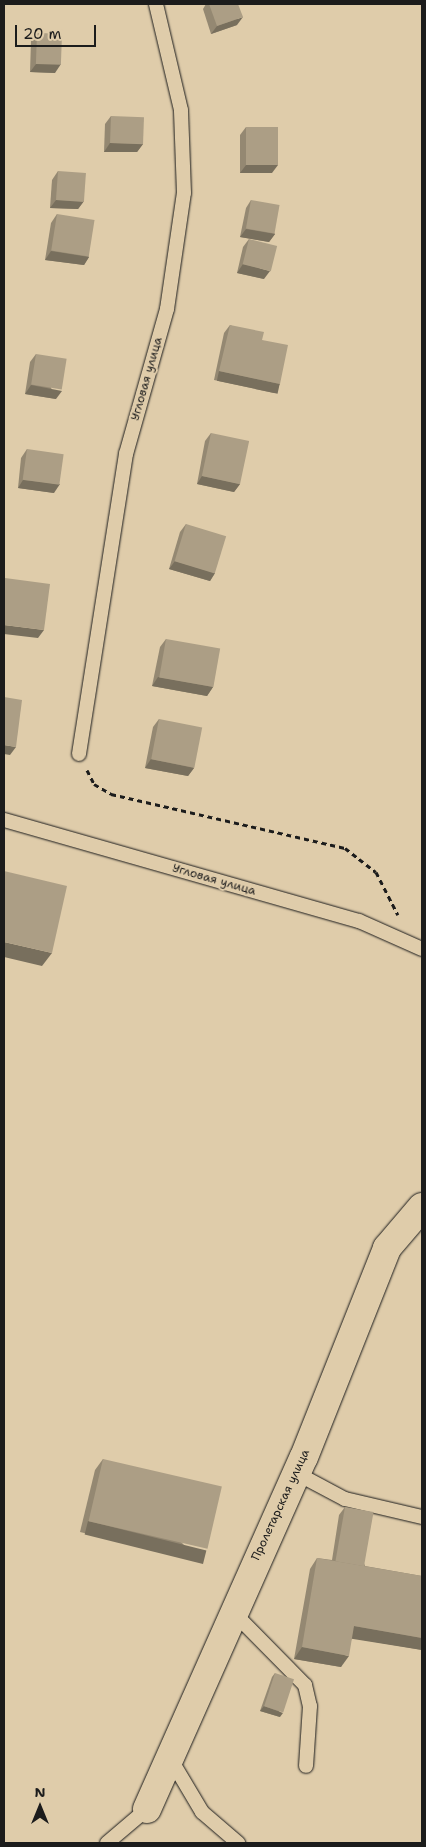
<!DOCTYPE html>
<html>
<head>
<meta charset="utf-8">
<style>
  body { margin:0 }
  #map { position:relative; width:426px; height:1847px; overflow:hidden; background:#dfccaa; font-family:"Shantell Sans",sans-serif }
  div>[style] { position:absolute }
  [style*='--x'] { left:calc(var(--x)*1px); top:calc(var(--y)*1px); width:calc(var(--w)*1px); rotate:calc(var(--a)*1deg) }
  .path>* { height:3px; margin-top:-1.5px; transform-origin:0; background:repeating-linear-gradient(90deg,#1c1c1c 0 5px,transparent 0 9px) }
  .roads { filter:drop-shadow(0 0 1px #1c1c1c) drop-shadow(0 0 1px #1c1c1c) }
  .lane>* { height:14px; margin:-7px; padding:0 7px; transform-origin:7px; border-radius:7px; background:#dfccaa }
  .secondary>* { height:28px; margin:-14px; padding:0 14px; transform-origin:14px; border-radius:14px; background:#dfccaa }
  .wall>* { inset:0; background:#948872 }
  .shaded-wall>* { inset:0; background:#786f5d; transform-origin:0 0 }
  .building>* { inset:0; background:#ac9e85; transform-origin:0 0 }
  span { translate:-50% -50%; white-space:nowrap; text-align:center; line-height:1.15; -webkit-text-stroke:4px #dfccaa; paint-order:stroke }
  .street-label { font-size:12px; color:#1c1c1c }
  .frame { position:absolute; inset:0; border:5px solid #1c1c1c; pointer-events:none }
  .north { position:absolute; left:15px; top:1782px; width:50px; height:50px; -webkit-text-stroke:4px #dfccaa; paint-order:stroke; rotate:0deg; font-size:14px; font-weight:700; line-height:20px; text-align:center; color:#1c1c1c }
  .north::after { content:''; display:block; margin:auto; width:18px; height:22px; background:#1c1c1c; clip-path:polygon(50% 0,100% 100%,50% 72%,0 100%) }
  .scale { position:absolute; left:15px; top:25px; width:81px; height:22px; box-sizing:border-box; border:2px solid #1c1c1c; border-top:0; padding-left:6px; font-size:15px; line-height:18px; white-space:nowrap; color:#1c1c1c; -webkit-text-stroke:4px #dfccaa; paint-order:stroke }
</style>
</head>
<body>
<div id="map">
  <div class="path">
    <div style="--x:87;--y:770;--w:16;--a:63"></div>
    <div style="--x:94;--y:784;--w:20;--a:30"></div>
    <div style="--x:111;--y:794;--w:240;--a:13"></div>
    <div style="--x:345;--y:848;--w:39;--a:38"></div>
    <div style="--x:376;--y:872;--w:48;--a:62.9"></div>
  </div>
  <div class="roads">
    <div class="lane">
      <div style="--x:79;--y:754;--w:304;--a:-81.1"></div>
      <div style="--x:126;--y:454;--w:151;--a:-74.2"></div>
      <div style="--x:167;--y:309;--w:117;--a:-81.7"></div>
      <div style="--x:184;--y:193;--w:83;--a:-92.1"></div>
      <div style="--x:181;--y:110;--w:109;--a:-103.3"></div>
      <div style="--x:4;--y:820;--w:369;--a:15.9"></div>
      <div style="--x:359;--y:921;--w:69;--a:24"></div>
      <div style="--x:296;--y:1473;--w:55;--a:28"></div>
      <div style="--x:345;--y:1499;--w:79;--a:13.2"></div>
      <div style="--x:232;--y:1611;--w:104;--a:45.4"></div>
      <div style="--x:305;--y:1685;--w:22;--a:77"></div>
      <div style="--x:310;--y:1706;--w:60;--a:93.8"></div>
      <div style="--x:170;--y:1758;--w:63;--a:59.3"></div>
      <div style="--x:202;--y:1812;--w:48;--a:40.7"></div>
      <div style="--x:107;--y:1843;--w:52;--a:-40.4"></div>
    </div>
    <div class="secondary">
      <div style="--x:147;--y:1809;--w:385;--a:-66"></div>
      <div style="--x:304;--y:1457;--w:225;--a:-68.3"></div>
      <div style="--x:387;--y:1248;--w:54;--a:-49.5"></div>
    </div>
  </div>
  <div class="wall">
    <div style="clip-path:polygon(206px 4px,238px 4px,237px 25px,211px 34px,203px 9px)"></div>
    <div style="clip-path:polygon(37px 33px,55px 73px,30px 72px,31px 41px)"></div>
    <div style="clip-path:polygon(111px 116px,143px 144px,137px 152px,104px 152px,105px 124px)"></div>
    <div style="clip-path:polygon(246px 127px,272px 173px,240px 173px,240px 135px)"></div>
    <div style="clip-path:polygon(58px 171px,84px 201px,78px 209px,50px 208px,52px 180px)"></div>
    <div style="clip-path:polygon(251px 200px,275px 234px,269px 242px,240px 237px,246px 208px)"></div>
    <div style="clip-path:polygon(57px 214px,89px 257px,84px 265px,45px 260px,51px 223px)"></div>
    <div style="clip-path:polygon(249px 239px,264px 279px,237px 273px,243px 247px)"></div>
    <div style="clip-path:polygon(230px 325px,262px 340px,280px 384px,274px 393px,214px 380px,224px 333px)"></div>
    <div style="clip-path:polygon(36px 354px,56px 399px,25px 394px,30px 362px)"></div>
    <div style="clip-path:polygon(211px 433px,240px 484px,234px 492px,197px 484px,205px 441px)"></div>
    <div style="clip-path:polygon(27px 449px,54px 493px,18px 488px,21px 458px)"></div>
    <div style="clip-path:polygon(186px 524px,215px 573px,210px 581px,169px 569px,180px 532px)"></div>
    <div style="clip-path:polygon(166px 639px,213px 687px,207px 696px,152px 686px,160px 647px)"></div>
    <div style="clip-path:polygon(159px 719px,194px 768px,188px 776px,145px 768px,153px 727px)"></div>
    <div style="clip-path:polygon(103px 1459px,199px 1561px,80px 1532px,95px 1470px)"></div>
    <div style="clip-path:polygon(345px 1507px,365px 1566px,422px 1576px,422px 1650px,352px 1638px,341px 1667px,294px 1659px,310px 1569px,317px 1558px,332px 1560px,339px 1515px)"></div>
    <div style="clip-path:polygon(275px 1673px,280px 1717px,260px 1711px,272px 1677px)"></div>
  </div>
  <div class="shaded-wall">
    <div style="clip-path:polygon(243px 17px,237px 25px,211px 34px,217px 26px)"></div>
    <div style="clip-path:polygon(36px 64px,61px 64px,55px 73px,30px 72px)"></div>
    <div style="clip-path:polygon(110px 143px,143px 144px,137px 152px,104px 152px)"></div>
    <div style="clip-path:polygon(246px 165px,278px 165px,272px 173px,240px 173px)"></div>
    <div style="clip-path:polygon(56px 200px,84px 201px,78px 209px,50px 208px)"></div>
    <div style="clip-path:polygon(246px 229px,275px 234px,269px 242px,240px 237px)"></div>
    <div style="clip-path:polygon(51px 251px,89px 257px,84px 265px,45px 260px)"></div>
    <div style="clip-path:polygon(243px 264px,270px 271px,264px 279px,237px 273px)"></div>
    <div style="left:219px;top:371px;width:62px;height:10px;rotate:12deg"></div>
    <div style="clip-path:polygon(31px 385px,62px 391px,56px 399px,25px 394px)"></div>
    <div style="clip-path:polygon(202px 476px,240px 484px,234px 492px,197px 484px)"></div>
    <div style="clip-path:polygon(23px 480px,60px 484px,54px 493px,18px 488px)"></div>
    <div style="clip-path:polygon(175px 561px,215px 573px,210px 581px,169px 569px)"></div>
    <div style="clip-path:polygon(4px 625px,44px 630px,38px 638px,4px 634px)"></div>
    <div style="clip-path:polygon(158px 677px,213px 687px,207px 696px,152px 686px)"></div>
    <div style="clip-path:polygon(4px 745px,16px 747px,10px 755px,4px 754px)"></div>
    <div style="clip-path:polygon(151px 759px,194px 768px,188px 776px,145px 768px)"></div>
    <div style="clip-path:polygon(4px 942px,52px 953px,42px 966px,4px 957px)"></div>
    <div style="left:88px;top:1521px;width:122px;height:14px;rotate:14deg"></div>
    <div style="clip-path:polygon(354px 1626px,422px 1638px,422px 1650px,347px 1638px)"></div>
    <div style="clip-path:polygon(302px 1647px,349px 1656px,341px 1667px,294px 1659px)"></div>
    <div style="clip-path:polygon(264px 1706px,283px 1713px,280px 1717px,260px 1711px)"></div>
  </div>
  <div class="building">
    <div style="clip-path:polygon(209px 4px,238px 4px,243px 17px,217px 26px)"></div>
    <div style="left:37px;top:33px;width:25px;height:31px;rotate:2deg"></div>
    <div style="left:111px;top:116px;width:33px;height:27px;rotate:2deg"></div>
    <div style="left:246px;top:127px;width:32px;height:38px"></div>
    <div style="left:58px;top:171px;width:28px;height:29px;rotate:4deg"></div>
    <div style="left:251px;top:200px;width:29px;height:29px;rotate:10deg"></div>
    <div style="left:57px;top:214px;width:38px;height:37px;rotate:9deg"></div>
    <div style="left:249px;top:239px;width:29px;height:26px;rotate:14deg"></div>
    <div style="clip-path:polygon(230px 325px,264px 332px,262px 340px,288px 345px,280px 384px,219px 371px)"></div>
    <div style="left:36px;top:354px;width:31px;height:31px;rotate:9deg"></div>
    <div style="left:211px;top:433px;width:39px;height:44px;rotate:12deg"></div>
    <div style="left:27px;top:449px;width:37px;height:31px;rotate:8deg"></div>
    <div style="left:186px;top:524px;width:42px;height:39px;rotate:17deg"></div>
    <div style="clip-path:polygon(5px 578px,50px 584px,44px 630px,4px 625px,4px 589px)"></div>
    <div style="left:166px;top:639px;width:55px;height:39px;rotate:10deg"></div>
    <div style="clip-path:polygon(4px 697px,22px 700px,16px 747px,4px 745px)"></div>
    <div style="left:159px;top:719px;width:44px;height:41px;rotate:11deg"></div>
    <div style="clip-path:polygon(4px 871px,67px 886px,52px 953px,4px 942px)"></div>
    <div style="left:103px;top:1459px;width:122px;height:64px;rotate:13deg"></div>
    <div style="left:345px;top:1507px;width:29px;height:55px;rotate:10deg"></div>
    <div style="clip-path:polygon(317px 1558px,422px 1576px,422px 1638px,354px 1626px,349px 1656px,302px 1647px)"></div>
    <div style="left:275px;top:1673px;width:20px;height:35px;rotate:18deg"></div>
  </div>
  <div class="street-label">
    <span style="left:147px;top:379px;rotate:-74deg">Угловая улица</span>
    <span style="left:214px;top:880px;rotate:16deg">Угловая улица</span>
    <span style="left:281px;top:1505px;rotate:-65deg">Пролетарская улица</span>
  </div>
  <div class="frame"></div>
  <div class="north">N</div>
  <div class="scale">20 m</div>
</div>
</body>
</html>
